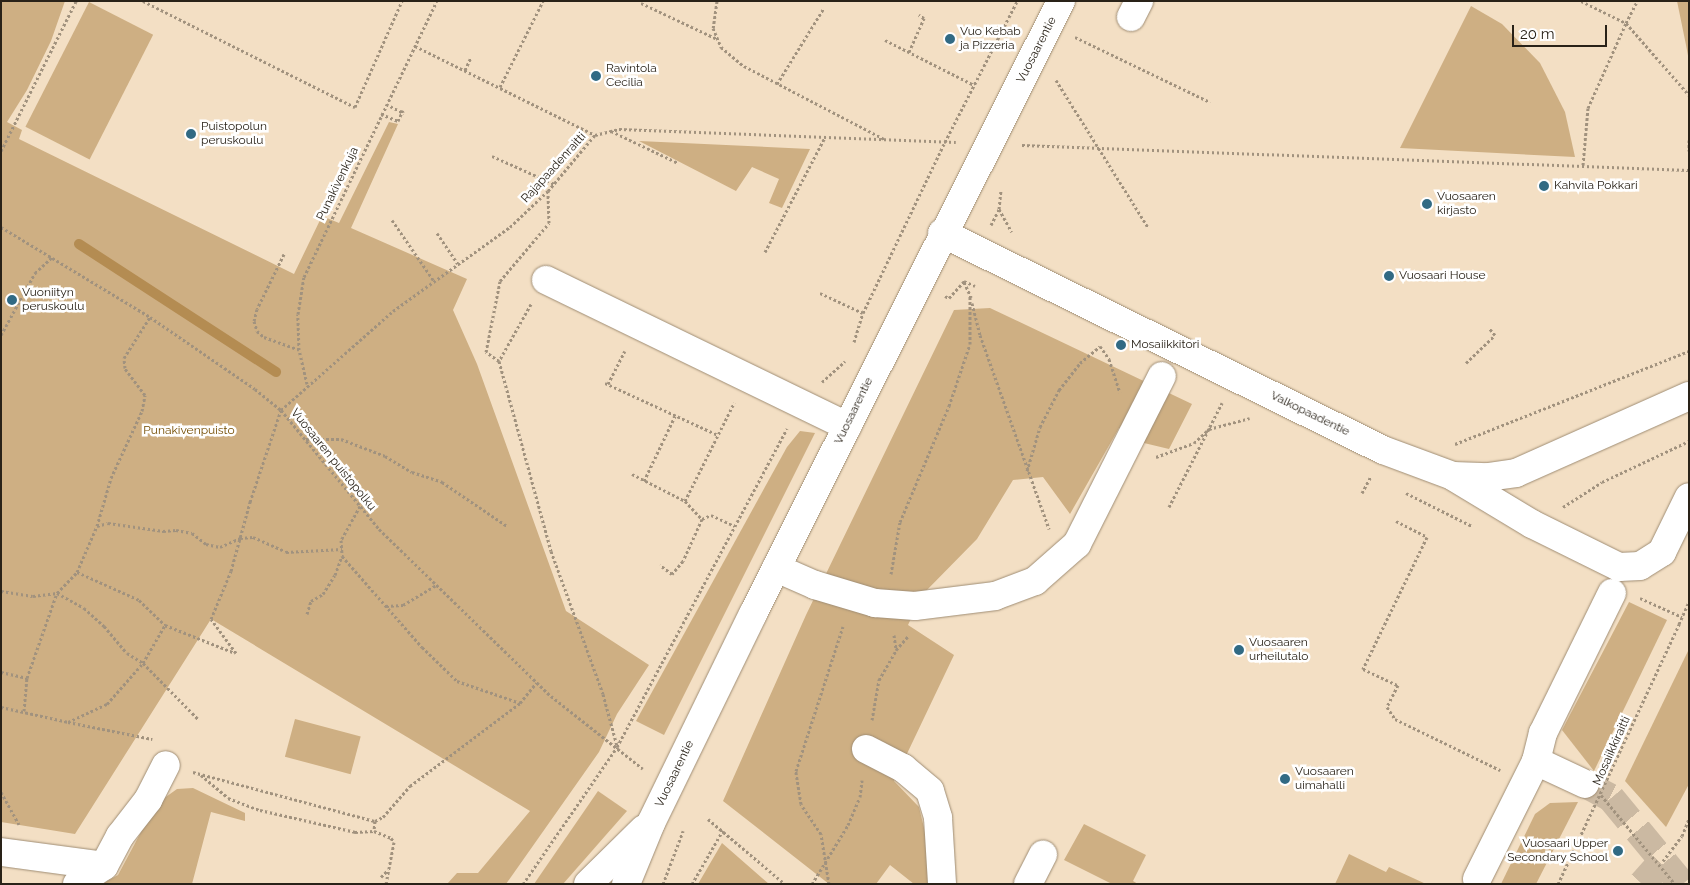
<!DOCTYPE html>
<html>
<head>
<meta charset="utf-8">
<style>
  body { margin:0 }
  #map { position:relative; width:1690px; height:885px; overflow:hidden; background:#f3dfc4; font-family:Raleway,sans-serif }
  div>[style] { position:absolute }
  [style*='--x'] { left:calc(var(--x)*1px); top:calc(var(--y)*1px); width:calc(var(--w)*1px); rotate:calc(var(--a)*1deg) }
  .green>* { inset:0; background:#ceaf83; transform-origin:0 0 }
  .stream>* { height:10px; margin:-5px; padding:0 5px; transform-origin:5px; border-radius:5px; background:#b48c52 }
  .minor-tunnel>* { height:28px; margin-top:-14px; transform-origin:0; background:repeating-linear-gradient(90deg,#cbb9a2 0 28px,transparent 0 42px) }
  .path>* { height:3px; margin-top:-1.5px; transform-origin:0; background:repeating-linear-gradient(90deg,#a1927e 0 2.5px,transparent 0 5px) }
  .roads { filter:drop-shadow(0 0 1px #9f8d74) drop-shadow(0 0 1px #9f8d74) }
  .minor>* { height:28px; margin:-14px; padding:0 14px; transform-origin:14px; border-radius:14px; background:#fff }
  .path-bridge>* { height:3px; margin-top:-1.5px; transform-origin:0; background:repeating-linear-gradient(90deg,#a1927e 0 2.5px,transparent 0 5px) }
  .dots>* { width:14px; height:14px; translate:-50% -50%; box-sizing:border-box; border:2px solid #fff; border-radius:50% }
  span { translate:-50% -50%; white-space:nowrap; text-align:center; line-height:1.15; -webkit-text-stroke:5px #fff; paint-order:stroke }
  .poi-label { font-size:12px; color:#292218 }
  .left { translate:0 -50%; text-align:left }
  .right { translate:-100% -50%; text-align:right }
  .street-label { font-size:12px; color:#292218 }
  .park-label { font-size:12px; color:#734c00 }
  .frame { position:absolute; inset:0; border:2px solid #292218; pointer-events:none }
  .scale { position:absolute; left:1512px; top:25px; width:95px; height:22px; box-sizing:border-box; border:2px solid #292218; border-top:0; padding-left:6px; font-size:15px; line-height:18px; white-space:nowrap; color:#292218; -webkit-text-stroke:4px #fff; paint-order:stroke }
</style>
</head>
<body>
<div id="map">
  <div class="green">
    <div style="clip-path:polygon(1px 1px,65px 1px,51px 41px,27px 90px,7px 122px,22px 130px,19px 139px,294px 274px,322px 216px,339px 223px,389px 122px,398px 124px,351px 228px,467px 279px,453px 310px,477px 364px,566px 611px,649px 665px,617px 714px,599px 752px,506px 884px,447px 884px,457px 873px,478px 873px,530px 811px,211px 619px,75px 834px,1px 822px)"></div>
    <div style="clip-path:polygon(1677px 1px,1689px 1px,1689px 61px,1686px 45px)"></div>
    <div style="left:89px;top:2px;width:72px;height:140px;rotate:27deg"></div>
    <div style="clip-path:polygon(1471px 6px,1502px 24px,1540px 63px,1565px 112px,1575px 157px,1400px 148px)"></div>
    <div style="clip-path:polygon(639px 141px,810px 149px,782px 208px,769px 203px,779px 179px,752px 167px,736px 191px)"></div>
    <div style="clip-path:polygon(990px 308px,1192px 404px,1169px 449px,1144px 443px,1119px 428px,1070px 514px,1043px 477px,1013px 480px,977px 539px,922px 595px,908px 625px,954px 655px,894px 781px,919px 807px,930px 853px,932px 884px,914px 884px,890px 865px,876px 884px,829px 884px,723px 801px,806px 615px,954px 310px)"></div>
    <div style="clip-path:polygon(800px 431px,815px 433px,664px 735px,636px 721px,787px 447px)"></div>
    <div style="clip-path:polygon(1629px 602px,1667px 620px,1594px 771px,1562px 730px)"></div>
    <div style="clip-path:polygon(1689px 649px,1689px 784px,1666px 827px,1625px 781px)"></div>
    <div style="left:295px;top:719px;width:68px;height:39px;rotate:15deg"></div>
    <div style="clip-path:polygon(193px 788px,245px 813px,245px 821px,211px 812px,192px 884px,102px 884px,118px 875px,156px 804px,177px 789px)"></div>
    <div style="clip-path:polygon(598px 791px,627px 811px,563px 884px,534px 884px)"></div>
    <div style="clip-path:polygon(1578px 802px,1536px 884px,1501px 884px,1535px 814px,1550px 803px)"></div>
    <div style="clip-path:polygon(1084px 824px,1146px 855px,1133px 881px,1138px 884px,1112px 884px,1064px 860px)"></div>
    <div style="clip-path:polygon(722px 843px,769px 884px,770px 884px,698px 884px)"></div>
    <div style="clip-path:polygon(1349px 854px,1386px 872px,1389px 867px,1426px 884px,1335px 884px)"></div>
  </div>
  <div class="stream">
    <div style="--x:79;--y:244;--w:235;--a:33"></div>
  </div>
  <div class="minor-tunnel">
    <div style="--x:1585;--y:784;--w:30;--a:28"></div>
    <div style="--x:1611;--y:798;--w:112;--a:50.5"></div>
    <div style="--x:1642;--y:884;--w:31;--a:-48"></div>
  </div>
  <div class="path">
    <div style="--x:143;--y:1;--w:237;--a:26.6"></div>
    <div style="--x:355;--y:107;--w:116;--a:-66.1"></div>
    <div style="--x:717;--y:1;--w:27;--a:98"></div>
    <div style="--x:713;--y:28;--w:21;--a:67"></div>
    <div style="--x:721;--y:47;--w:30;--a:40"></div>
    <div style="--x:744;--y:66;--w:158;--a:27.5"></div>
    <div style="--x:1581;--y:1;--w:50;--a:26.1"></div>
    <div style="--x:1626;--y:23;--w:25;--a:-63"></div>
    <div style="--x:641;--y:3;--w:84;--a:25.3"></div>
    <div style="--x:1075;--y:37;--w:150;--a:25.7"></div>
    <div style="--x:885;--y:40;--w:100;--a:26.8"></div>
    <div style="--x:415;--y:46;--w:201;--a:26.3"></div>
    <div style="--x:909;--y:52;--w:37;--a:-66"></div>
    <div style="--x:924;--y:18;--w:6;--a:-149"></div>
    <div style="--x:465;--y:70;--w:14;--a:-65"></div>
    <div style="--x:1056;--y:80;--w:173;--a:58"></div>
    <div style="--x:777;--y:84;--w:89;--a:-58.3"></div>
    <div style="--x:500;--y:87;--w:96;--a:-63.4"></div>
    <div style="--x:386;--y:104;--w:20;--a:27"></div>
    <div style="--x:381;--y:114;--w:18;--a:22"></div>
    <div style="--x:398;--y:121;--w:12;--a:-66"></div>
    <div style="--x:611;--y:131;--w:74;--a:25.5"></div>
    <div style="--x:1689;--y:140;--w:11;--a:90"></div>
    <div style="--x:1022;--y:145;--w:667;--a:2.15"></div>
    <div style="--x:1;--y:151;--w:168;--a:-63.4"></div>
    <div style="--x:492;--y:156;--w:68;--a:24.3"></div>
    <div style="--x:1583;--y:165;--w:57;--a:-85"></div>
    <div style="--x:1588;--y:108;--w:93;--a:-65.9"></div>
    <div style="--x:1626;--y:23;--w:96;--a:48.8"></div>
    <div style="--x:999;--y:209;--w:26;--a:61"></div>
    <div style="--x:392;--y:220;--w:74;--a:55.5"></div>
    <div style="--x:991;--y:225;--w:18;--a:-63"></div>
    <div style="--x:999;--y:209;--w:19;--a:-84"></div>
    <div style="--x:1;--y:227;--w:174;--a:31.1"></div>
    <div style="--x:150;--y:317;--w:127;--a:34.4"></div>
    <div style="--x:255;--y:389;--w:33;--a:39"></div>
    <div style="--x:281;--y:410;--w:154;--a:50.5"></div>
    <div style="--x:379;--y:529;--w:240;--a:44.2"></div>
    <div style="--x:551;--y:696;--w:117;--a:38.4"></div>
    <div style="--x:437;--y:233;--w:37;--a:56"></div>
    <div style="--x:765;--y:252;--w:130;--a:-62.4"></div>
    <div style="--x:284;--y:254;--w:61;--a:116.1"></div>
    <div style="--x:257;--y:309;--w:12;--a:104"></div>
    <div style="--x:254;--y:321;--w:10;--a:73"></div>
    <div style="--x:257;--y:331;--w:9;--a:41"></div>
    <div style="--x:264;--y:337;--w:37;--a:20"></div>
    <div style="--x:964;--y:281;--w:12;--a:24"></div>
    <div style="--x:964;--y:282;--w:17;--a:65"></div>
    <div style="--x:820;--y:293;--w:47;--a:24.9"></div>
    <div style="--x:945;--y:296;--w:4;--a:27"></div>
    <div style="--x:949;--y:298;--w:24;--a:-48"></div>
    <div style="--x:972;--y:303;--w:33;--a:76"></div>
    <div style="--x:980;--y:335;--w:206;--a:70.4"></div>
    <div style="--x:531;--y:304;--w:65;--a:119.3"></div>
    <div style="--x:499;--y:361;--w:197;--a:74.7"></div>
    <div style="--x:551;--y:551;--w:152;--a:70"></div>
    <div style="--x:603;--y:694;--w:54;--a:74.9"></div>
    <div style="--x:1;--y:335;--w:71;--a:-61.3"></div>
    <div style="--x:35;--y:273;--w:23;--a:-43"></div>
    <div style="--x:854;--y:342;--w:30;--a:-73"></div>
    <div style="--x:863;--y:313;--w:190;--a:-64.4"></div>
    <div style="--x:945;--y:142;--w:158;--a:-62.9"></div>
    <div style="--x:499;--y:361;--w:16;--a:-145"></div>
    <div style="--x:486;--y:352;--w:72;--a:-78.8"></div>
    <div style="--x:500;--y:281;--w:76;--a:-49.8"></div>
    <div style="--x:549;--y:223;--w:32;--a:-92"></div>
    <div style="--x:1466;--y:363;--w:40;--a:-44"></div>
    <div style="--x:1495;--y:335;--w:8;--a:-130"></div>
    <div style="--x:822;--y:382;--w:31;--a:-42"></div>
    <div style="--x:605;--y:383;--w:124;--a:24.7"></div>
    <div style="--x:307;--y:384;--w:35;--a:-103"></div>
    <div style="--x:299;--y:350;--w:36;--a:-92"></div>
    <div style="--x:298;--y:314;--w:37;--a:-81"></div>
    <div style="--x:304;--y:277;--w:306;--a:-64.3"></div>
    <div style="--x:608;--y:384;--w:37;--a:-63"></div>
    <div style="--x:306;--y:439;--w:35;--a:0"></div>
    <div style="--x:341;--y:439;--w:47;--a:21.1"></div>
    <div style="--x:385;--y:456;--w:31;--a:31"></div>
    <div style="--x:412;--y:472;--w:32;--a:18"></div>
    <div style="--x:442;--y:482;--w:78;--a:34.1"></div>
    <div style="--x:1455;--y:444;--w:252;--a:-21.7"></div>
    <div style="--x:1156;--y:457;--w:40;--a:-20.2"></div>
    <div style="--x:1194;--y:443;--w:21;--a:-43"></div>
    <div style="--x:1209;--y:429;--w:42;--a:-15"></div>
    <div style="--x:1027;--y:471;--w:46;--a:-73.5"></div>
    <div style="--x:1040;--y:427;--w:42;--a:-62.8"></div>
    <div style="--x:1059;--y:390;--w:34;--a:-52"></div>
    <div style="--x:1080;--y:363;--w:26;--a:-40"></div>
    <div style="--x:1100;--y:346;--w:16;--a:55"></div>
    <div style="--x:1109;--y:359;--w:35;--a:72"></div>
    <div style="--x:632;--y:474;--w:59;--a:27"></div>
    <div style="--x:685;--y:501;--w:25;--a:47"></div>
    <div style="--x:702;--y:519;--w:46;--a:114.3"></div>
    <div style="--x:683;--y:561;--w:17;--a:130"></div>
    <div style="--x:672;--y:574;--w:15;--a:-143"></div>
    <div style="--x:644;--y:481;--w:72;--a:-64.5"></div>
    <div style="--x:1362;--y:493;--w:19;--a:-62"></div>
    <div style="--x:1406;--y:493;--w:74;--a:26.6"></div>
    <div style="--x:685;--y:501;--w:110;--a:-63.4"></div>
    <div style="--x:360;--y:506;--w:39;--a:119"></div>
    <div style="--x:341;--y:540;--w:16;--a:86"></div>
    <div style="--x:342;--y:556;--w:121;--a:48.7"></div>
    <div style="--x:422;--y:647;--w:49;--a:44.2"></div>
    <div style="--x:457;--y:681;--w:67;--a:19.2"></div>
    <div style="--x:1169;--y:507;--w:117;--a:-63"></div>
    <div style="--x:1563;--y:507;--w:46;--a:-32.7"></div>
    <div style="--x:1602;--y:482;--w:96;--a:-25.2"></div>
    <div style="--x:702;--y:519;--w:10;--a:-24"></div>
    <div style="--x:711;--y:515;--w:26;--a:25"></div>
    <div style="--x:1396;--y:521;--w:35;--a:27"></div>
    <div style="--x:1427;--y:537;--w:147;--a:115.9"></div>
    <div style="--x:1363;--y:669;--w:38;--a:25"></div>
    <div style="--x:1398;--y:685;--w:25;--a:117"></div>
    <div style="--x:1387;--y:707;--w:14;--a:56"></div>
    <div style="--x:1395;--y:719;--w:117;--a:25.9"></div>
    <div style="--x:97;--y:526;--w:11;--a:-15"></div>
    <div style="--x:108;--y:523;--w:56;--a:8.3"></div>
    <div style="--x:163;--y:531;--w:13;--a:-4"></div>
    <div style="--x:176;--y:530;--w:16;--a:11"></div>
    <div style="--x:192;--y:533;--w:18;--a:38"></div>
    <div style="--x:206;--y:544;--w:14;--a:12"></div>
    <div style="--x:220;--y:547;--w:22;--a:-24"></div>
    <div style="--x:240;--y:538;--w:13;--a:-4"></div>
    <div style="--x:253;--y:537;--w:36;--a:24"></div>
    <div style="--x:286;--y:552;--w:56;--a:-3.1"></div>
    <div style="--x:77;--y:572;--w:68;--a:24.3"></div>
    <div style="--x:139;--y:600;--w:36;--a:44"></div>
    <div style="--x:165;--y:625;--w:75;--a:21.8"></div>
    <div style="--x:891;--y:574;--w:53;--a:-80.2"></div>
    <div style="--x:900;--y:522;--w:126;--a:-67.1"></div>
    <div style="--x:949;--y:406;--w:65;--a:-71.3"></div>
    <div style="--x:970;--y:344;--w:48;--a:-90"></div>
    <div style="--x:1;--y:591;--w:32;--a:9"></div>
    <div style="--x:33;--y:596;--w:24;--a:-7"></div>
    <div style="--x:57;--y:593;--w:29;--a:-46"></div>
    <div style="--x:77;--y:572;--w:50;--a:-66.5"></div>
    <div style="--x:97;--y:526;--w:50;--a:-73.7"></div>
    <div style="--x:111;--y:478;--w:74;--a:-65.2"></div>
    <div style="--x:142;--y:411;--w:16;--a:-79"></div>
    <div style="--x:145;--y:395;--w:34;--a:-127"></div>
    <div style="--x:125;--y:368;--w:10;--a:-96"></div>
    <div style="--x:124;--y:358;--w:49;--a:-57.6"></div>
    <div style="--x:1640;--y:598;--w:46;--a:24.3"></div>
    <div style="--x:386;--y:606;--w:17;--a:-3"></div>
    <div style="--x:403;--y:605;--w:39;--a:-31"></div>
    <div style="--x:307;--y:614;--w:14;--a:-73"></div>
    <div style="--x:311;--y:601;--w:14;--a:-30"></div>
    <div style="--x:323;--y:594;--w:22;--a:-58"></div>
    <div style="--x:335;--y:575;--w:20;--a:-70"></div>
    <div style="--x:1679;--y:624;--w:24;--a:-66"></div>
    <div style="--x:894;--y:635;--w:15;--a:82"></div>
    <div style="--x:236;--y:653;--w:42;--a:-126.3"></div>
    <div style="--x:211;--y:619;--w:52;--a:-67.4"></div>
    <div style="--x:231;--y:571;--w:72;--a:-74.6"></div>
    <div style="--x:250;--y:502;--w:97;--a:-71.4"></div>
    <div style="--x:281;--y:410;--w:149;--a:-41.5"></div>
    <div style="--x:393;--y:311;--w:144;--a:-35.7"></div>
    <div style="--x:510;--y:227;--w:52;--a:-43.5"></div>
    <div style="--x:548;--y:191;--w:73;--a:-50"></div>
    <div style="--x:595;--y:135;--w:25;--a:-14"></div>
    <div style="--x:619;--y:129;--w:337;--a:2.2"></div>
    <div style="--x:1;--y:672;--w:27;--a:13"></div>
    <div style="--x:1;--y:707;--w:69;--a:12.6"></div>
    <div style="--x:68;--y:722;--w:43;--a:-24.8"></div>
    <div style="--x:107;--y:704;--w:55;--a:-48.7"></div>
    <div style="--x:143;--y:663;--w:44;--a:-59.9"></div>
    <div style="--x:24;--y:711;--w:33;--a:-85"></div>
    <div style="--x:27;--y:678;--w:90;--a:-70.6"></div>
    <div style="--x:57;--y:593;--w:31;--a:29"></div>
    <div style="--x:84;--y:608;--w:27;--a:42"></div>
    <div style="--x:104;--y:626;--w:35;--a:50"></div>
    <div style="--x:127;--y:653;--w:19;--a:32"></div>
    <div style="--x:143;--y:663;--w:78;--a:45.5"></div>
    <div style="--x:872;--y:720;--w:41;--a:-80.1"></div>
    <div style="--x:879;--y:680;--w:34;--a:-60"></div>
    <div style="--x:896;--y:650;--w:18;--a:-49"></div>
    <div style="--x:68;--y:722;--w:86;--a:11.4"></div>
    <div style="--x:193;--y:772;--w:188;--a:15.1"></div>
    <div style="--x:375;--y:821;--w:10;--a:96"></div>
    <div style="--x:374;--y:831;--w:18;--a:22"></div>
    <div style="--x:391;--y:838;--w:5;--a:53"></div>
    <div style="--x:394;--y:842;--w:43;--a:100.8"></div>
    <div style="--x:201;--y:775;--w:35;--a:40"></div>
    <div style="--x:228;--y:798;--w:34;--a:21"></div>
    <div style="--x:260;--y:810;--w:98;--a:13"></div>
    <div style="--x:355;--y:832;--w:19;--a:-3"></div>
    <div style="--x:1;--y:792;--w:37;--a:61"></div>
    <div style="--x:708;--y:819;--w:101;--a:40.2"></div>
    <div style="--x:375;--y:821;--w:9;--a:-27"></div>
    <div style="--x:383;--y:817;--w:41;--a:-48.9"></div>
    <div style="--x:410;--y:786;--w:138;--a:-37"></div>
    <div style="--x:520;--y:703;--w:26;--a:-51"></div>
    <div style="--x:1663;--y:861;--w:31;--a:-53"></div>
    <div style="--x:1682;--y:836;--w:18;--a:-68"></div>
    <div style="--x:381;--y:877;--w:10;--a:-45"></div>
    <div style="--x:523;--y:884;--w:166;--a:-55.5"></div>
    <div style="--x:617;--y:747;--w:361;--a:-61.9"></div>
    <div style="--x:663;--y:884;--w:57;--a:-69.3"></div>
    <div style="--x:692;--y:884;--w:62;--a:-60.1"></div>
    <div style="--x:812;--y:884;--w:69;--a:-58.6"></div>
    <div style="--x:848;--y:825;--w:30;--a:-67"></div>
    <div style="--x:860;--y:797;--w:17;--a:-83"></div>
    <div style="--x:829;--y:884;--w:51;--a:-99.1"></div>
    <div style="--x:821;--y:834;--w:36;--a:-124"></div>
    <div style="--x:801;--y:804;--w:33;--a:-99"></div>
    <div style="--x:796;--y:771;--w:152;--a:-72"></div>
  </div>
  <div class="roads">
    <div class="minor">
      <div style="--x:1131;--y:17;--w:18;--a:-63"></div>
      <div style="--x:942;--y:233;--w:491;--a:26.2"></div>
      <div style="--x:1383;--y:450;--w:75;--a:20.4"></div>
      <div style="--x:1453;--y:476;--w:35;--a:2"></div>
      <div style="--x:1488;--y:477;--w:28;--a:-8"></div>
      <div style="--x:1516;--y:473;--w:189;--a:-24"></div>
      <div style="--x:546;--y:280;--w:335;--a:25.9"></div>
      <div style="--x:1454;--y:477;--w:91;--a:31.1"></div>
      <div style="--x:1532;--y:524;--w:97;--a:26.3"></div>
      <div style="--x:1619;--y:567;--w:21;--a:-3"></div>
      <div style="--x:1640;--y:566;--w:26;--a:-32"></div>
      <div style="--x:1662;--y:552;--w:61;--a:-63.9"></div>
      <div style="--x:776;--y:568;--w:43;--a:23.6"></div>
      <div style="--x:815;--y:585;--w:63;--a:16.7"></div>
      <div style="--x:875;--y:603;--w:40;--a:4.3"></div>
      <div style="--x:915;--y:606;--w:81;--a:-7.1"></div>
      <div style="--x:995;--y:596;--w:43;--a:-20.6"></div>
      <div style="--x:1035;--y:581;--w:56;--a:-41.4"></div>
      <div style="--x:1077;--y:544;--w:188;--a:-63.2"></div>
      <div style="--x:866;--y:749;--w:42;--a:27.2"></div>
      <div style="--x:903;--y:768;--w:35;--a:40"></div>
      <div style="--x:930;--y:791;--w:28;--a:73"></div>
      <div style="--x:938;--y:818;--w:66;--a:86.5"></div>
      <div style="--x:1536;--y:761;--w:54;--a:25.1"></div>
      <div style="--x:1;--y:852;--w:104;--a:7.7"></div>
      <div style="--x:1477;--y:879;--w:132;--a:-63.4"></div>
      <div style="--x:1536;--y:761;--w:29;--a:-76"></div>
      <div style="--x:1543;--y:733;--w:156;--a:-63.8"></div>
      <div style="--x:77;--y:884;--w:32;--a:-34"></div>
      <div style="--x:104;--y:866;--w:34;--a:-62"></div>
      <div style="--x:120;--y:836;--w:46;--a:-52.1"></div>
      <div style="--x:148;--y:800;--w:39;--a:-63"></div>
      <div style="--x:588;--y:884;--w:78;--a:-44.5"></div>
      <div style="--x:626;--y:884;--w:66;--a:-67.7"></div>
      <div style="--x:651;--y:823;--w:233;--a:-64"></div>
      <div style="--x:753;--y:614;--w:686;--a:-63.32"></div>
      <div style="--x:1028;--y:884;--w:33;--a:-63"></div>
    </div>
  </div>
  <div class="path-bridge">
    <div style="--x:1601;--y:795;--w:116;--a:50.3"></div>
    <div style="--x:1558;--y:884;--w:287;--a:-65"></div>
  </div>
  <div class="dots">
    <div style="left:950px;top:39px;background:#316a84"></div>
    <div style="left:596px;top:76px;background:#316a84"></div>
    <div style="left:191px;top:134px;background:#316a84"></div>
    <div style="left:1544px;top:186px;background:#316a84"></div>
    <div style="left:1427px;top:204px;background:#316a84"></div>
    <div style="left:1389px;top:276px;background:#316a84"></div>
    <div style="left:12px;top:300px;background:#316a84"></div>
    <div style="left:1121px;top:345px;background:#316a84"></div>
    <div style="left:1239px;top:650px;background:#316a84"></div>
    <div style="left:1285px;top:779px;background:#316a84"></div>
    <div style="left:1618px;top:851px;background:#316a84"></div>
  </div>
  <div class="poi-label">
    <span class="left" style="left:960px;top:39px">Vuo Kebab<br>ja Pizzeria</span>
    <span class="left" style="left:606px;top:76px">Ravintola<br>Cecilia</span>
    <span class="left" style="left:201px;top:134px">Puistopolun<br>peruskoulu</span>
    <span class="left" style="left:1554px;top:186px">Kahvila Pokkari</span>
    <span class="left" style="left:1437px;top:204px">Vuosaaren<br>kirjasto</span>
    <span class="left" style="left:1399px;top:276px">Vuosaari House</span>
    <span class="left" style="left:22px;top:300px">Vuoniityn<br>peruskoulu</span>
    <span class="left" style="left:1131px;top:345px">Mosaiikkitori</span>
    <span class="left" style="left:1249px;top:650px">Vuosaaren<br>urheilutalo</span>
    <span class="left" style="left:1295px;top:779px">Vuosaaren<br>uimahalli</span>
    <span class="right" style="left:1608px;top:851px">Vuosaari Upper<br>Secondary School</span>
  </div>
  <div class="street-label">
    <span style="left:1037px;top:50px;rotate:-63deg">Vuosaarentie</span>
    <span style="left:554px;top:168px;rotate:-48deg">Rajapaadenraitti</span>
    <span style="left:338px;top:184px;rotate:-64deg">Punakivenkuja</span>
    <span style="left:854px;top:411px;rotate:-64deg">Vuosaarentie</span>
    <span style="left:1310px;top:414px;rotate:26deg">Valkopaadentie</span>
    <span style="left:333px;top:460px;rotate:51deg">Vuosaaren puistopolku</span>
    <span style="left:1612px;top:751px;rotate:-66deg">Mosaiikkiraitti</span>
    <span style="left:675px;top:774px;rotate:-64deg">Vuosaarentie</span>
  </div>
  <div class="park-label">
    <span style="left:189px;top:431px">Punakivenpuisto</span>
  </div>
  <div class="frame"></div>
  <div class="scale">20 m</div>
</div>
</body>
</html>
